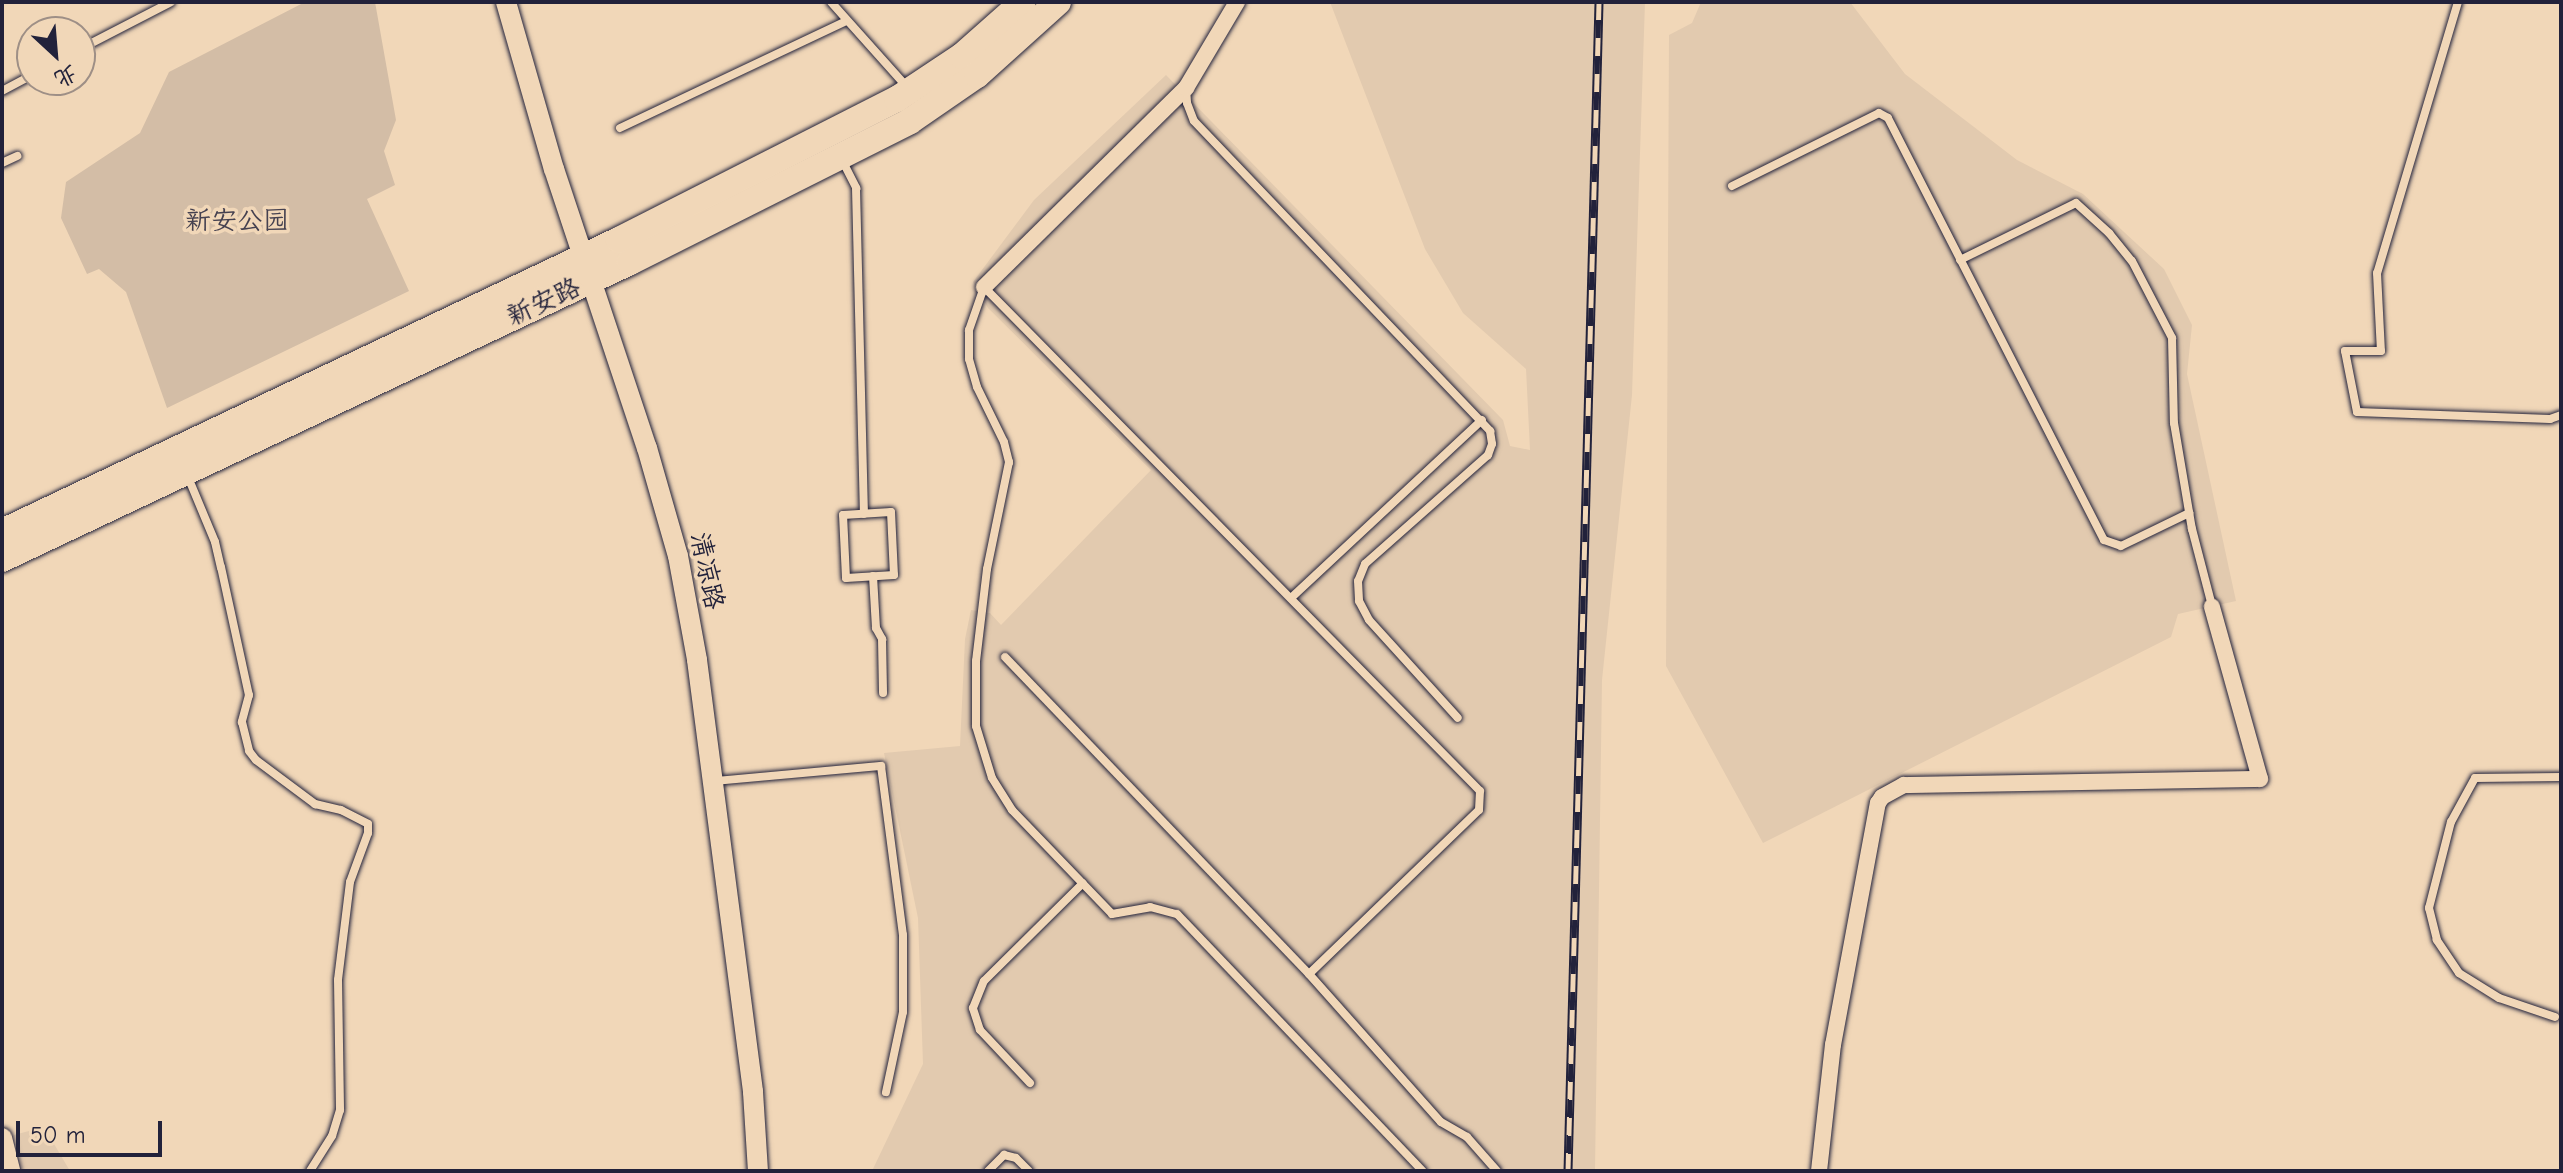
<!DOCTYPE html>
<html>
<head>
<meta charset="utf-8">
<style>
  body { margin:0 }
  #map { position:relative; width:2563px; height:1173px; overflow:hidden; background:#f1d7b8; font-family:"Comic Neue","LXGW WenKai TC",sans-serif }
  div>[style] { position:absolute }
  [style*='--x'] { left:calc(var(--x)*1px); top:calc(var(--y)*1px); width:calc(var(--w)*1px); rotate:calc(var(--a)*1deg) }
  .built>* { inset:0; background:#e2caaf }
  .green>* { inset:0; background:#d3bda6 }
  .roads { filter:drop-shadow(0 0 2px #22223b) drop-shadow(0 0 2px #22223b) }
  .service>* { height:8px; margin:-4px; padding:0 4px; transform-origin:4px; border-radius:4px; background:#f1d7b8 }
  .minor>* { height:16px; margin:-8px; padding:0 8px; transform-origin:8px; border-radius:8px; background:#f1d7b8 }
  .tertiary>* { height:20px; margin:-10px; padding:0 10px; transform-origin:10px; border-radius:10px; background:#f1d7b8 }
  .primary>* { height:26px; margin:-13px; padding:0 13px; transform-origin:13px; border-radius:13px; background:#f1d7b8 }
  .rail>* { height:9px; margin-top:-4.5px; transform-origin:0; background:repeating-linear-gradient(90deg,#f1d7b8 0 18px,#22223b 0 36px); box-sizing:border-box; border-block:2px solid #22223b }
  span { translate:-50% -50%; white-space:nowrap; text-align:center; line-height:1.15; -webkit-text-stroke:7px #f1d7b8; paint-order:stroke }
  .park-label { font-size:26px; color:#454150 }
  .street-label { font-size:26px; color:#22223b }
  .frame { position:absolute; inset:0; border:4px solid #22223b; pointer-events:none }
  .north { position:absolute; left:16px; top:16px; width:80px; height:80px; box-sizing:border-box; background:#f1d7b8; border:2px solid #9e8f86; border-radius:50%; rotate:154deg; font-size:22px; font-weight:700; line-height:32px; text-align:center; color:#22223b }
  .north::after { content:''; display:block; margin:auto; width:28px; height:36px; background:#22223b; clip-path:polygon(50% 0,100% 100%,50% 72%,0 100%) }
  .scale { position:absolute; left:16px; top:1121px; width:146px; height:36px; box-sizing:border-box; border:4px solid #22223b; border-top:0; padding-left:10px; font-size:24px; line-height:28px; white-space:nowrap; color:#22223b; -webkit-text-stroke:6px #f1d7b8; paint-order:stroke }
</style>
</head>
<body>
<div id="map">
  <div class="built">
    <div style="clip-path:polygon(1330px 2px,1645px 2px,1632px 395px,1602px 680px,1595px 1171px,872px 1171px,923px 1064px,918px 918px,884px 753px,960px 746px,965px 639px,971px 610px,990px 613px,1001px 625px,1151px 470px,988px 308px,973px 282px,1034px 200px,1166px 75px,1503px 420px,1510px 446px,1530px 450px,1526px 369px,1463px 313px,1425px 249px)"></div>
    <div style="clip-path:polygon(1701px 2px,1850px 2px,1905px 74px,2017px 160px,2083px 194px,2164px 269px,2192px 325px,2187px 374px,2236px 601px,2178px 614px,2171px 637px,1763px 843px,1666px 666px,1669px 35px,1692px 23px)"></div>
    <div style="clip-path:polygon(44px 1127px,70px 1171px,23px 1171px,14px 1135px)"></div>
  </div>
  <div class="green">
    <div style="clip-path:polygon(305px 2px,375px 2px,396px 120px,384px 151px,395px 185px,367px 199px,409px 291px,167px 408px,126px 292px,99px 269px,87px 274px,61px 218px,66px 182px,140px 133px,169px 72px)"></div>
  </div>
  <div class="roads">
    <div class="service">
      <div style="--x:831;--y:2;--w:115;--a:48.2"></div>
      <div style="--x:2458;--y:2;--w:283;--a:106.6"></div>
      <div style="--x:2377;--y:273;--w:78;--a:87.1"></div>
      <div style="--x:2381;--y:351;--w:36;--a:180"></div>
      <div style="--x:2345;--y:351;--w:62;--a:78.9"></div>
      <div style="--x:2357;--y:412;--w:193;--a:2.1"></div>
      <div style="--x:2550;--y:419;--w:12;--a:-20"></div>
      <div style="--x:80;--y:49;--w:102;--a:-27.3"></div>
      <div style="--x:1186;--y:88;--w:15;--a:86"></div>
      <div style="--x:1187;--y:103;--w:19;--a:69"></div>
      <div style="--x:1194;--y:121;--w:429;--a:46.3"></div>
      <div style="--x:1490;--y:431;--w:13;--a:81"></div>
      <div style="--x:1492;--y:444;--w:12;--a:110"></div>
      <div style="--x:1488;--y:455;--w:164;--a:138.5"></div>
      <div style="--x:1365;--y:564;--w:18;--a:112"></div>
      <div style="--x:1358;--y:581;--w:20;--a:87"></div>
      <div style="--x:1359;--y:601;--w:21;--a:62"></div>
      <div style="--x:1369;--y:620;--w:132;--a:47.8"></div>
      <div style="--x:2;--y:91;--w:34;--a:-28"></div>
      <div style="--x:620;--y:128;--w:250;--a:-25.3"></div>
      <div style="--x:841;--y:158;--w:34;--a:63"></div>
      <div style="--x:856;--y:188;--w:326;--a:88.6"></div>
      <div style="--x:2;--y:163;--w:17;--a:-25"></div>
      <div style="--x:1732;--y:186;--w:164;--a:-26.4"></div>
      <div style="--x:1879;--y:113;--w:10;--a:29"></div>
      <div style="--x:1888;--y:118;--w:474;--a:62.9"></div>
      <div style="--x:2104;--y:540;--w:18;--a:19"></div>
      <div style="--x:2121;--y:546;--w:76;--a:-25.9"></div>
      <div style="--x:1960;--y:260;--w:129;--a:-26.2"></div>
      <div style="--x:2076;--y:203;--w:45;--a:42.3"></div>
      <div style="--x:2109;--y:233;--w:36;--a:51"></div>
      <div style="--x:2132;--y:261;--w:87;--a:62.5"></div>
      <div style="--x:2172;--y:338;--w:85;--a:88.7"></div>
      <div style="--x:2174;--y:423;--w:108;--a:80.4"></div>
      <div style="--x:2192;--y:529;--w:80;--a:75.4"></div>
      <div style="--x:188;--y:477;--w:70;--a:67.4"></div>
      <div style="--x:215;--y:542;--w:26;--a:77"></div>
      <div style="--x:221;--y:567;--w:131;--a:77.7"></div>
      <div style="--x:249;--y:695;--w:28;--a:105"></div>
      <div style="--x:242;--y:722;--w:30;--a:76"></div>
      <div style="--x:249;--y:751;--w:11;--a:52"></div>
      <div style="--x:256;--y:760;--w:74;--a:36.7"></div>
      <div style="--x:315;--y:804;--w:27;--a:13"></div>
      <div style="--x:341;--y:810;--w:30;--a:27"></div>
      <div style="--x:368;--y:824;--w:9;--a:90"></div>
      <div style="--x:368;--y:833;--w:52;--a:110.2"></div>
      <div style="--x:350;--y:882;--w:99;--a:97"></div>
      <div style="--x:338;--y:980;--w:130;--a:89.1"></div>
      <div style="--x:340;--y:1110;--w:27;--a:107"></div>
      <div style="--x:332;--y:1136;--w:41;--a:122.2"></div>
      <div style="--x:891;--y:512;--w:63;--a:87.3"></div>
      <div style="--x:894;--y:575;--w:48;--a:176.4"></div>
      <div style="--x:846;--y:578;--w:63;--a:-92.7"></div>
      <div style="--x:843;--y:515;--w:48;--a:-3.6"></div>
      <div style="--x:873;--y:576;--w:52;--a:86.7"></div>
      <div style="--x:876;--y:628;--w:13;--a:61"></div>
      <div style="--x:882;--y:639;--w:54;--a:88.9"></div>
      <div style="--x:1291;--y:598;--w:261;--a:-43"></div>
      <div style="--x:1005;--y:657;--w:439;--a:46.2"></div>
      <div style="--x:1309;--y:974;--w:198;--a:48.3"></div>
      <div style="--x:1441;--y:1122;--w:30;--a:30"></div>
      <div style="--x:1467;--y:1137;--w:45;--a:48.6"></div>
      <div style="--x:715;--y:781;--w:167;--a:-5.2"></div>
      <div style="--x:881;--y:766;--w:170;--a:82.6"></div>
      <div style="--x:903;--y:935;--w:77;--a:90"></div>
      <div style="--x:903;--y:1012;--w:82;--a:102"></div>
      <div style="--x:1309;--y:974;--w:236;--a:-44"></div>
      <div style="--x:1479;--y:810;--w:19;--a:-87"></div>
      <div style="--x:1480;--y:791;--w:707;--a:-134.54"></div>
      <div style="--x:984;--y:287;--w:46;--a:109.2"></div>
      <div style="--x:969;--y:330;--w:29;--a:90"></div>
      <div style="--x:969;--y:359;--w:29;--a:74"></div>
      <div style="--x:977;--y:387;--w:61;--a:63.9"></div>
      <div style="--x:1004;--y:442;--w:21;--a:76"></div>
      <div style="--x:1009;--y:462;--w:109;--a:101.6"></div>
      <div style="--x:987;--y:569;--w:93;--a:96.8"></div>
      <div style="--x:976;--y:661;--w:65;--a:90"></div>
      <div style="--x:976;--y:726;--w:54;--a:72.9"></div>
      <div style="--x:992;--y:778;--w:38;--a:58"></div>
      <div style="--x:1012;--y:810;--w:144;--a:46.1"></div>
      <div style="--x:1112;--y:914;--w:39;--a:-10"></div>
      <div style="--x:1150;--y:907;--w:28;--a:15"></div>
      <div style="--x:1177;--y:914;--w:356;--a:46.3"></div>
      <div style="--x:2555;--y:1017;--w:59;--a:-161.3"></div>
      <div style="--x:2499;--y:998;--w:47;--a:-148"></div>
      <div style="--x:2459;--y:973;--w:40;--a:-124"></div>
      <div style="--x:2437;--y:940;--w:33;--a:-104"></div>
      <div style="--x:2429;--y:908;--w:89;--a:-75.7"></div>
      <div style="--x:2451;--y:822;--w:50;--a:-61.4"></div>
      <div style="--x:2475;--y:778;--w:86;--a:-0.7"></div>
      <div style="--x:1030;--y:1083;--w:73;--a:-133.3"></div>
      <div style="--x:980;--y:1030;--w:23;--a:-108"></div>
      <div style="--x:973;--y:1008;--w:29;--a:-68"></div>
      <div style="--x:984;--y:981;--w:139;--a:-44.7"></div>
      <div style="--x:988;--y:1171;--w:23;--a:-45"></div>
      <div style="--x:1004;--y:1155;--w:12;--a:14"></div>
      <div style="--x:1016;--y:1158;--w:18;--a:45"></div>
    </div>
    <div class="minor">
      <div style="--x:984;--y:287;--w:284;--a:-44.6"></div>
      <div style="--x:1186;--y:88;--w:100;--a:-59.3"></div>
      <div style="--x:1819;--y:1171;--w:127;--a:-83.7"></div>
      <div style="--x:1833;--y:1045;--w:246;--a:-79.5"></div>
      <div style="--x:1878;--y:803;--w:7;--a:-56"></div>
      <div style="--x:1882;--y:797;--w:25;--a:-29"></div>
      <div style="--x:1904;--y:785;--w:356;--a:-1"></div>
      <div style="--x:2260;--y:779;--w:179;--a:-105.6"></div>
    </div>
    <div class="tertiary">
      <div style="--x:506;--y:2;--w:174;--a:74"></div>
      <div style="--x:554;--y:169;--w:294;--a:71.6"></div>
      <div style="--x:647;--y:448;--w:112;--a:74"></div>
      <div style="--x:678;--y:556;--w:106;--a:79.6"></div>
      <div style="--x:697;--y:660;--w:436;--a:82.6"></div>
      <div style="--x:753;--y:1092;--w:79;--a:86.4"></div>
      <div style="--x:2;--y:1138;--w:34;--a:76"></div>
    </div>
    <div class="primary">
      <div style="--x:2;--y:532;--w:683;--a:-25.33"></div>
      <div style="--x:619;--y:240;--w:312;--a:-26.9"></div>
      <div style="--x:897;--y:99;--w:78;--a:-33.5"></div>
      <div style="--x:962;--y:56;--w:81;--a:-41.5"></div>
      <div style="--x:2;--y:559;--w:695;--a:-25.31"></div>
      <div style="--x:630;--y:262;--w:313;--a:-26.7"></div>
      <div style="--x:910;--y:121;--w:81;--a:-34.5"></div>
      <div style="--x:977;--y:75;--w:109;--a:-42"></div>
    </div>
  </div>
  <div class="rail">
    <div style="--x:1568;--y:1171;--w:1169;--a:-88.48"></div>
  </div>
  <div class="park-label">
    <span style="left:237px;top:222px">新安公园</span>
  </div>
  <div class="street-label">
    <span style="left:544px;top:303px;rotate:-25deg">新安路</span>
    <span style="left:706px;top:571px;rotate:78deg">清凉路</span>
  </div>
  <div class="frame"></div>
  <div class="north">北</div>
  <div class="scale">50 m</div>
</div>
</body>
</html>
